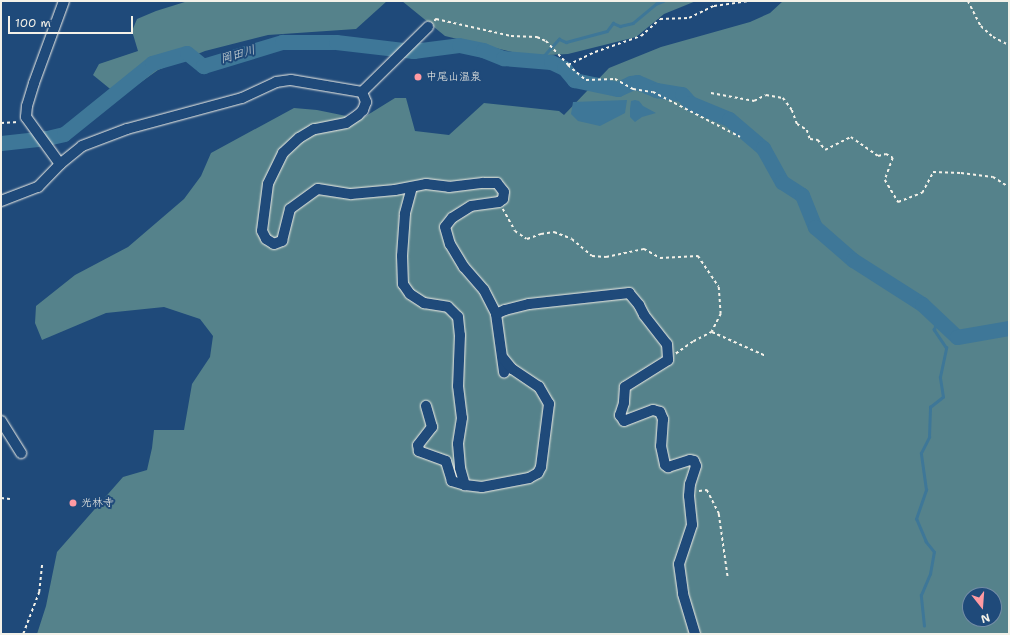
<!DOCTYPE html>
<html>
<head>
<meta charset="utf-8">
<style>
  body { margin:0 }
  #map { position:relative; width:1010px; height:635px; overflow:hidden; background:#1f4a7a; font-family:"Shantell Sans","Klee One",sans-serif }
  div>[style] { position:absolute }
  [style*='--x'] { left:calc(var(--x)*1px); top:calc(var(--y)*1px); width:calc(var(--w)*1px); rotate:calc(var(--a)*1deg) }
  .green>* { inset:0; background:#55828b }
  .water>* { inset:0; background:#3e7798 }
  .stream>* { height:2.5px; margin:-1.25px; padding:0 1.25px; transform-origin:1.25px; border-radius:1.25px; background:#3e7798 }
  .river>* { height:15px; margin:-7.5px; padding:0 7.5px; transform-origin:7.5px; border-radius:7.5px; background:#3e7798 }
  .path>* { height:1.5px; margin-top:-0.75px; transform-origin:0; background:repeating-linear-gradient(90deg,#f4f1e8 0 3px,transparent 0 6px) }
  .roads { filter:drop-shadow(0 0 1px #f4f1e8) drop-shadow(0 0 1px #f4f1e8) }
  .minor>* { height:10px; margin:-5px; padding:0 5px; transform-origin:5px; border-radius:5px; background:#1f4a7a }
  .dots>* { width:11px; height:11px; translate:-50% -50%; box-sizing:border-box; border:2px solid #1f4a7a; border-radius:50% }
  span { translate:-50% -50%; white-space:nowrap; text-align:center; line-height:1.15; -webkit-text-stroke:4px #1f4a7a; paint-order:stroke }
  .poi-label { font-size:11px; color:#f4f1e8 }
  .left { translate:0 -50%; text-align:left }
  .water-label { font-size:12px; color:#d9dfdc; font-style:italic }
  .frame { position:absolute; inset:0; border:2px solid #f4f1e8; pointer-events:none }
  .north { position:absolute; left:962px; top:587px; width:40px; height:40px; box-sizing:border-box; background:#1f4a7a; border:1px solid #748da6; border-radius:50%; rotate:163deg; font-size:11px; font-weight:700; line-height:16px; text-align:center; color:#f4f1e8 }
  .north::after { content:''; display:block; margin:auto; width:14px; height:18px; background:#ff9aa2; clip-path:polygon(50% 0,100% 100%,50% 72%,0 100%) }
  .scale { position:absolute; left:8px; top:16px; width:125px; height:18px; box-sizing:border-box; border:2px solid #f4f1e8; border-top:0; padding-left:5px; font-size:12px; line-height:14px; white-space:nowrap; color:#f4f1e8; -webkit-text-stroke:3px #1f4a7a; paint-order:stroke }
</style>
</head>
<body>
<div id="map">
  <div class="green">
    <div style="clip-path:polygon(188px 1px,387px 1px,356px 29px,268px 35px,205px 51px,158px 70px,120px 97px,93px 75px,99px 64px,138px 51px,132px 31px,137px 19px,156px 11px)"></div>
    <div style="clip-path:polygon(402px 1px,696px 1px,664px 14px,636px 37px,568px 54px,529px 56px,445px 36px)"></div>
    <div style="clip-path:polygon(evenodd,783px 1px,1009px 1px,1009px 634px,37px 634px,46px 606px,57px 552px,123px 477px,147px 470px,152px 448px,154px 430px,184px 430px,192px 384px,210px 357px,213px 336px,200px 319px,164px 307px,106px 313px,42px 340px,35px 323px,36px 306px,75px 275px,128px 247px,184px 199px,201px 176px,211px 153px,294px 108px,317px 110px,361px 119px,395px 98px,406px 98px,415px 131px,449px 135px,484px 103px,559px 111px,564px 115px,609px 68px,661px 47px,750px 22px,770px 13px,783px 1px,970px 595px,994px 595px,994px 619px,970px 619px,970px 595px)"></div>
  </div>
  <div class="water">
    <div style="clip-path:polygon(627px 100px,625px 113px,600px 126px,578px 121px,571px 114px,573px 102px)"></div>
    <div style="clip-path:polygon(635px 100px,639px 101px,643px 106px,656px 113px,642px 117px,635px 122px,630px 117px,630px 109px,631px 101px)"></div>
  </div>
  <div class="stream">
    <div style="--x:539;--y:61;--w:30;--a:-48"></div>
    <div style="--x:559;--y:39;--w:8;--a:23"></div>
    <div style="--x:566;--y:42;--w:42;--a:-15"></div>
    <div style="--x:607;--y:31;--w:10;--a:-53"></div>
    <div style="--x:613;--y:23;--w:8;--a:23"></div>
    <div style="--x:620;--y:26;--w:13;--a:-13"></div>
    <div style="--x:633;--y:23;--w:30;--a:-40"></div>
    <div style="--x:656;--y:4;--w:8;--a:-23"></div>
    <div style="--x:924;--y:626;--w:31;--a:-96"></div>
    <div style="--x:921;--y:595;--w:23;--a:-67"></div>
    <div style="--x:930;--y:574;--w:22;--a:-80"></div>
    <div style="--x:934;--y:552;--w:13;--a:-129"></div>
    <div style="--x:926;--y:542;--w:25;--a:-113"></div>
    <div style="--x:916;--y:519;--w:31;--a:-71"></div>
    <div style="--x:926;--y:490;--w:37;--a:-98"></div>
    <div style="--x:921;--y:453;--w:18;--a:-63"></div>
    <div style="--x:929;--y:437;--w:30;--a:-88"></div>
    <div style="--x:930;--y:407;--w:16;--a:-38"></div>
    <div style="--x:943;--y:397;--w:20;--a:-99"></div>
    <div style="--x:940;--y:377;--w:30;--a:-78"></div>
    <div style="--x:946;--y:348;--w:22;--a:-124"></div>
    <div style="--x:934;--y:330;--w:12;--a:-76"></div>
  </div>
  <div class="river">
    <div style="--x:1;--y:143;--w:46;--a:-6.2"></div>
    <div style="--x:47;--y:138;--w:17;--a:-13"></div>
    <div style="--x:64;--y:134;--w:113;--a:-38.9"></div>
    <div style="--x:152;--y:63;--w:36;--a:-16"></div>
    <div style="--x:187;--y:53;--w:21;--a:39"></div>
    <div style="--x:203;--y:66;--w:83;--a:-16.9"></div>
    <div style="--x:282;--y:42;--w:54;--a:0"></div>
    <div style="--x:336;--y:42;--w:78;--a:6.7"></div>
    <div style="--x:413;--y:51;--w:46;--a:-7.4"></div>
    <div style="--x:459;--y:45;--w:25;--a:12"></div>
    <div style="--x:483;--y:50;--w:22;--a:22"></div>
    <div style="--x:503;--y:58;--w:48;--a:4.8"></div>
    <div style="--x:551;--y:62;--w:14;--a:25"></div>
    <div style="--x:564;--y:68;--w:16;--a:50"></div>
    <div style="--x:574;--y:80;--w:45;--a:11.6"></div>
    <div style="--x:618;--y:89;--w:14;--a:-25"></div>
    <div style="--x:631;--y:83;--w:6;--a:-9"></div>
    <div style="--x:637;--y:82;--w:21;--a:23"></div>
    <div style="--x:656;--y:90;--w:26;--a:9"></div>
    <div style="--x:682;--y:94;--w:12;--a:48"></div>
    <div style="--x:690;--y:103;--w:42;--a:22.3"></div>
    <div style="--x:729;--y:119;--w:45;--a:40.5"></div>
    <div style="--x:763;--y:148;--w:39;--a:61"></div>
    <div style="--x:782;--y:182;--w:24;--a:33"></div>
    <div style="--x:802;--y:195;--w:35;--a:68"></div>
    <div style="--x:815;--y:227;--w:50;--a:41"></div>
    <div style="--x:853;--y:260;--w:82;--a:32.5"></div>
    <div style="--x:922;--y:304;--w:48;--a:43.3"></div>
    <div style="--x:957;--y:337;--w:53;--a:-9.8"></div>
  </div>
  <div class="path">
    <div style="--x:968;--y:1;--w:28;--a:63"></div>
    <div style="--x:981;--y:26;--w:16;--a:43"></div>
    <div style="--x:993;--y:37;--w:18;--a:27"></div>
    <div style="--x:434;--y:21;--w:3;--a:-45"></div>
    <div style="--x:436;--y:19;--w:77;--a:12.8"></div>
    <div style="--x:511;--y:36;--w:26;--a:2"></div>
    <div style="--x:537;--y:37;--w:10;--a:24"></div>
    <div style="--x:546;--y:41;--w:33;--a:47"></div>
    <div style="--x:568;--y:65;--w:30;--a:-26"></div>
    <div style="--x:595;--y:52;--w:49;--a:-19.2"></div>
    <div style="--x:641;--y:36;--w:25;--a:-42"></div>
    <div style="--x:660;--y:19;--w:29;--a:-2"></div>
    <div style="--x:689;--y:18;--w:28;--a:-26"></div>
    <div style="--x:714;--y:6;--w:35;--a:-8"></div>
    <div style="--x:568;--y:65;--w:23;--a:40"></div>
    <div style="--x:586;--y:80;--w:29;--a:-2"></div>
    <div style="--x:615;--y:79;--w:21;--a:29"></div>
    <div style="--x:633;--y:89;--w:20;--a:9"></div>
    <div style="--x:653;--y:92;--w:98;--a:27.3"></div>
    <div style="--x:711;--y:93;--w:44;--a:10.5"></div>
    <div style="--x:754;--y:101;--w:13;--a:-27"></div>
    <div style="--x:766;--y:95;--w:17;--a:10"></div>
    <div style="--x:783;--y:98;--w:15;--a:53"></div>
    <div style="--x:792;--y:110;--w:15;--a:70"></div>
    <div style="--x:797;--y:124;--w:12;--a:31"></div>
    <div style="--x:807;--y:130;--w:9;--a:72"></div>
    <div style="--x:810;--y:139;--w:8;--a:7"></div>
    <div style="--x:818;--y:140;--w:12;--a:55"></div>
    <div style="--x:825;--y:150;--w:29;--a:-27"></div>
    <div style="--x:851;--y:137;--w:33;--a:35"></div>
    <div style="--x:878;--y:156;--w:8;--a:-14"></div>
    <div style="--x:886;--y:154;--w:8;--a:30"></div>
    <div style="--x:893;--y:158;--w:23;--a:110"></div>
    <div style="--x:885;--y:180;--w:26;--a:59"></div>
    <div style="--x:898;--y:202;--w:26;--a:-21"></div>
    <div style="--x:922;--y:193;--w:24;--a:-62"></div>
    <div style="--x:933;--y:172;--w:28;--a:2"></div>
    <div style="--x:961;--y:173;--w:32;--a:7"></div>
    <div style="--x:993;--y:177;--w:19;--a:32"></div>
    <div style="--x:1;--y:123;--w:18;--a:-3"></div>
    <div style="--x:503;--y:209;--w:25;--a:61"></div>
    <div style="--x:515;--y:231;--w:14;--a:34"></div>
    <div style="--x:527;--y:239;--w:15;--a:-20"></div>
    <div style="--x:541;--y:234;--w:13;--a:-9"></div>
    <div style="--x:554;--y:232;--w:19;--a:21"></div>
    <div style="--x:572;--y:239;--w:26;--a:40"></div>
    <div style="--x:592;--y:256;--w:14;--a:4"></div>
    <div style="--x:606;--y:257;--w:39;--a:-12"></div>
    <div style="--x:644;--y:249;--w:18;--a:29"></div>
    <div style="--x:660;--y:258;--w:38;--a:-3"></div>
    <div style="--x:698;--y:256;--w:37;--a:56"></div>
    <div style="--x:719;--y:287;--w:27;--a:86"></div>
    <div style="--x:721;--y:314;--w:20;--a:117"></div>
    <div style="--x:712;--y:332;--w:21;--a:152"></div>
    <div style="--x:693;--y:342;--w:21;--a:145"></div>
    <div style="--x:712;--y:332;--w:59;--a:24"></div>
    <div style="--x:699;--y:491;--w:8;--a:-7"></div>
    <div style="--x:707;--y:490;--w:27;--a:63"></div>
    <div style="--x:719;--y:514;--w:65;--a:82"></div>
    <div style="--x:1;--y:498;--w:9;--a:6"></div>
    <div style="--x:23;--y:634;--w:45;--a:-69.1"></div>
    <div style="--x:39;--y:592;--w:28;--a:-84"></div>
  </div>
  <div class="roads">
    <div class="minor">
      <div style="--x:362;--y:92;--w:11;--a:68"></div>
      <div style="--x:366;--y:102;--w:9;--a:111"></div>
      <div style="--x:363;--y:110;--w:7;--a:135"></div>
      <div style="--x:358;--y:115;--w:14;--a:146"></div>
      <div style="--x:346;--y:123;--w:33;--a:169"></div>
      <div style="--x:314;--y:129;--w:17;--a:149"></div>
      <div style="--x:299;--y:138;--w:22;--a:137"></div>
      <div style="--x:283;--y:153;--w:34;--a:116"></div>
      <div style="--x:268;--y:184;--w:47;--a:97.3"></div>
      <div style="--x:262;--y:231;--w:9;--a:63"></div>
      <div style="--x:266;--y:239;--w:9;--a:32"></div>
      <div style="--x:274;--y:244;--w:9;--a:-21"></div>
      <div style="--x:282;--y:241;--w:33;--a:-76"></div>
      <div style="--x:290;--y:209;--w:34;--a:-36"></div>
      <div style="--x:318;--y:189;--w:33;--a:9"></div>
      <div style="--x:351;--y:194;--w:44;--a:-5.2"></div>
      <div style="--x:395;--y:190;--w:32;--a:-11"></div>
      <div style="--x:426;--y:184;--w:23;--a:7"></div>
      <div style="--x:449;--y:187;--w:34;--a:-7"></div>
      <div style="--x:483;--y:183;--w:14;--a:0"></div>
      <div style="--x:497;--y:183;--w:11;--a:52"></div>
      <div style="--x:504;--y:192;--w:7;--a:98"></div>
      <div style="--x:503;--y:199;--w:5;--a:143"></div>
      <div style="--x:499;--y:202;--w:28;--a:172"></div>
      <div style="--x:471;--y:206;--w:22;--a:148"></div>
      <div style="--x:452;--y:218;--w:11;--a:128"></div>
      <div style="--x:445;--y:227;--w:18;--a:74"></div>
      <div style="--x:450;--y:244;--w:27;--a:59"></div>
      <div style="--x:464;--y:267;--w:30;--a:49"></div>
      <div style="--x:484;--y:290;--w:27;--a:63"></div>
      <div style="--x:496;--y:314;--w:59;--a:82.1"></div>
      <div style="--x:60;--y:164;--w:58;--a:-125.9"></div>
      <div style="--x:26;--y:117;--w:11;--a:-85"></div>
      <div style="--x:27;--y:106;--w:24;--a:-73"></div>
      <div style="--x:34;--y:83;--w:87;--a:-69.9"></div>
      <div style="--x:412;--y:187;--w:28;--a:105"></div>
      <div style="--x:405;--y:214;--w:42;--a:94.1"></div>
      <div style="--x:402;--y:256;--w:28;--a:88"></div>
      <div style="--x:403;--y:284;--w:12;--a:55"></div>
      <div style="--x:410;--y:294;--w:17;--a:33"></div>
      <div style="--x:424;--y:303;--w:24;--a:9"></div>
      <div style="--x:448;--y:307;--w:14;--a:45"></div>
      <div style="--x:458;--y:317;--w:18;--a:84"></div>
      <div style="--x:460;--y:335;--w:51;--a:92.2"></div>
      <div style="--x:458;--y:386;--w:32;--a:83"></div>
      <div style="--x:462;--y:418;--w:26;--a:99"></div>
      <div style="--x:458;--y:444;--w:24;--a:85"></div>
      <div style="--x:460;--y:468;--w:18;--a:74"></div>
      <div style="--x:465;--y:485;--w:14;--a:-163"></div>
      <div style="--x:452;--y:481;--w:21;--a:-107"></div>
      <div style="--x:446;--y:461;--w:29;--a:-160"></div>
      <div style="--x:419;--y:451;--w:6;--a:-99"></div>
      <div style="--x:418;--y:445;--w:23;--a:-52"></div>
      <div style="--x:432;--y:427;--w:22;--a:-106"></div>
      <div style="--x:1;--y:201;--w:40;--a:-21"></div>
      <div style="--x:38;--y:187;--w:32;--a:-46"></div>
      <div style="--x:60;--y:164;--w:28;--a:-39"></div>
      <div style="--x:82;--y:146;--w:48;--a:-20.7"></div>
      <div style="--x:127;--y:129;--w:119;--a:-15.1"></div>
      <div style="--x:242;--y:98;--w:38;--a:-25"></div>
      <div style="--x:276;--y:82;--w:15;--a:-8"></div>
      <div style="--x:291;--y:80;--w:72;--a:9.6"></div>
      <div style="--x:362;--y:92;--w:93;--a:-44.6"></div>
      <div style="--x:496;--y:314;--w:10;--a:-24"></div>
      <div style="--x:505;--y:310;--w:25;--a:-14"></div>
      <div style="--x:529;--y:304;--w:101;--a:-6.3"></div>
      <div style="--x:629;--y:293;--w:16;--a:50"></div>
      <div style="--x:639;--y:305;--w:11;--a:63"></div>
      <div style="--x:644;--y:315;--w:37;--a:52"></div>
      <div style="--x:667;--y:344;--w:16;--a:86"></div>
      <div style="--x:668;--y:360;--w:51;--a:147.9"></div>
      <div style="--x:625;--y:387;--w:16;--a:94"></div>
      <div style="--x:624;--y:403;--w:13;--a:108"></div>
      <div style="--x:620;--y:415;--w:7;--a:56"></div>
      <div style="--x:624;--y:421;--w:31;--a:-21"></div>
      <div style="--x:653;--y:410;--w:7;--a:16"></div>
      <div style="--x:660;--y:412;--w:8;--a:67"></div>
      <div style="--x:663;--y:419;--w:27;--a:94"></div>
      <div style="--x:661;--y:446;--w:19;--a:78"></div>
      <div style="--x:665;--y:465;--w:4;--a:34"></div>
      <div style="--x:668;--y:467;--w:23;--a:-18"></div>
      <div style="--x:690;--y:460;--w:4;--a:14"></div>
      <div style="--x:694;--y:461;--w:5;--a:68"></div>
      <div style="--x:696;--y:466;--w:19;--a:108"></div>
      <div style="--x:690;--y:484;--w:12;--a:95"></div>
      <div style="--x:689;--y:496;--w:29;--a:84"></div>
      <div style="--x:692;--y:525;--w:41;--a:108.4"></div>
      <div style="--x:679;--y:564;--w:30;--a:82"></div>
      <div style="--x:683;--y:594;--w:42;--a:73.3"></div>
      <div style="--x:1;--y:421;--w:38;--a:58"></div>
      <div style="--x:465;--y:485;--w:17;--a:7"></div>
      <div style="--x:482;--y:487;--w:48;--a:-10.8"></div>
      <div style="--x:529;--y:478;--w:10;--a:-29"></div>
      <div style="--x:538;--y:473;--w:7;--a:-63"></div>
      <div style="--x:541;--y:467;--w:64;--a:-82.8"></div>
      <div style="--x:549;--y:404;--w:20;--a:-120"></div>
      <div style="--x:539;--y:387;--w:32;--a:-146"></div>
      <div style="--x:512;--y:369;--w:14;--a:-129"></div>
    </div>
  </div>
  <div class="dots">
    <div style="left:418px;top:77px;background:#ff9aa2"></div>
    <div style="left:73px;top:503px;background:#ff9aa2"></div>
  </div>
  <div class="poi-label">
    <span class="left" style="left:426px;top:77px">中尾山温泉</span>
    <span class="left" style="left:81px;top:503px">光林寺</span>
  </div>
  <div class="water-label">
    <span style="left:238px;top:55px;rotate:-16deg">岡田川</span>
  </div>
  <div class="frame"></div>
  <div class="north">N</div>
  <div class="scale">100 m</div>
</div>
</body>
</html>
